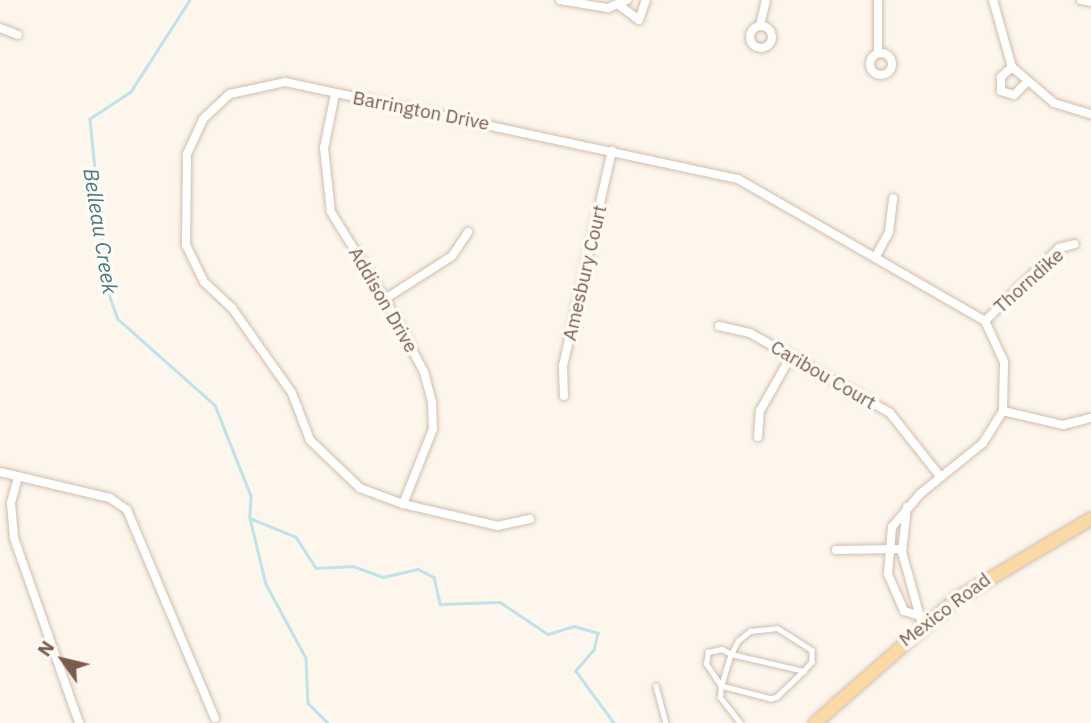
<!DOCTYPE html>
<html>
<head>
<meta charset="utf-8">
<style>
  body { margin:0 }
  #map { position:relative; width:1091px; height:723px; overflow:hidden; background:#fdf6ec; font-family:"IBM Plex Sans",sans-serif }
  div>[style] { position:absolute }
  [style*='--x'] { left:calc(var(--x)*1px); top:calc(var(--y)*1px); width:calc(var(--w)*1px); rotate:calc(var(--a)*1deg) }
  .stream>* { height:2.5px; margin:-1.25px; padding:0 1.25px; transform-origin:1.25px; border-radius:1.25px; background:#bfe3e8 }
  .roads { filter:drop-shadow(0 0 2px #d1beb0) drop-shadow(0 0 2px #d1beb0) }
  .service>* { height:4.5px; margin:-2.25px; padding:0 2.25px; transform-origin:2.25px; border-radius:2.25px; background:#fff }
  .minor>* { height:8px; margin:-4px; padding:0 4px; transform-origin:4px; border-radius:4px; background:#fff }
  .minor>.ring { margin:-4px; padding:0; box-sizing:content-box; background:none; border:8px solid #fff; border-radius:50% }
  .primary>* { height:12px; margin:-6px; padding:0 6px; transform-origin:6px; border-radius:6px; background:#fbd9a5 }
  span { translate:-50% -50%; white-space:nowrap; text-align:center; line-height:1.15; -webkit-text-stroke:7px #fffaf3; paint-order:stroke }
  .street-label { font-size:19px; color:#7a5c4d }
  .water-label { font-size:21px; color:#437c86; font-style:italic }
  .north { position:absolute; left:28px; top:625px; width:70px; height:70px; -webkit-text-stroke:5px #fffaf3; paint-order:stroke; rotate:304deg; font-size:19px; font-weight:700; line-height:28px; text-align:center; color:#7a5c4d }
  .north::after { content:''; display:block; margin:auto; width:24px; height:32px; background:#7a5c4d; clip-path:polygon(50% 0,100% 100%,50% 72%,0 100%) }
</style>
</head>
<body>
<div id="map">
  <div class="stream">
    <div style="--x:190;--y:0;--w:109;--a:122.7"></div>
    <div style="--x:131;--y:92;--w:49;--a:146.6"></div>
    <div style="--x:90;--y:119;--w:171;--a:84.3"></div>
    <div style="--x:107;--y:289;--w:32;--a:70"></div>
    <div style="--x:118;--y:319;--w:130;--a:41.6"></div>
    <div style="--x:215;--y:405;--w:98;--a:68.4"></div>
    <div style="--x:251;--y:496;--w:22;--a:93"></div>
    <div style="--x:250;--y:518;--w:68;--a:76.4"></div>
    <div style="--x:266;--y:584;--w:84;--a:61.6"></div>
    <div style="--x:306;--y:658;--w:45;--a:87.5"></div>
    <div style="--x:308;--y:703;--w:28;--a:45"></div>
    <div style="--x:250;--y:518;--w:50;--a:22.4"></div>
    <div style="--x:296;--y:537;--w:37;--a:57"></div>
    <div style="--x:316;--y:568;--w:37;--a:-3"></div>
    <div style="--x:353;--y:566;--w:32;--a:20"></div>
    <div style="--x:383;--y:577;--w:36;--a:-13"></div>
    <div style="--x:418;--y:569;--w:18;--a:27"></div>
    <div style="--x:434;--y:577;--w:28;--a:77"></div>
    <div style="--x:440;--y:604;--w:60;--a:-1.9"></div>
    <div style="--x:500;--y:602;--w:58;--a:33.7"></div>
    <div style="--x:548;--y:634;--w:27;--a:-17"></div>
    <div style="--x:574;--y:626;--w:25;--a:16"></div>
    <div style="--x:598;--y:633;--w:17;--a:103"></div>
    <div style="--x:594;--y:650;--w:28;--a:131"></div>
    <div style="--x:576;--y:671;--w:64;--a:53.8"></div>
  </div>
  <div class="roads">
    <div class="service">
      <div style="--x:656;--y:686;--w:38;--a:75"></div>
      <div style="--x:740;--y:723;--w:33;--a:-128"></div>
      <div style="--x:720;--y:697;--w:11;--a:-85"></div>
      <div style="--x:721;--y:686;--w:34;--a:-73"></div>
      <div style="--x:731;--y:654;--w:15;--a:-62"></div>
      <div style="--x:738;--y:641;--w:16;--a:-40"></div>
      <div style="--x:750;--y:631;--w:27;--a:-6"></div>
      <div style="--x:777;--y:628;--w:41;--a:32.2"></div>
      <div style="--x:812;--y:650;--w:12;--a:90"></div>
      <div style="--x:812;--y:662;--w:12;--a:132"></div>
      <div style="--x:804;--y:671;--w:37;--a:136"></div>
      <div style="--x:777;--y:697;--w:6;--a:162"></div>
      <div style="--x:771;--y:699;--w:52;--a:-165.4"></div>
      <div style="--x:721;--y:686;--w:27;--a:-124"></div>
      <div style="--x:706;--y:664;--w:12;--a:-81"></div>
      <div style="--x:708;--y:652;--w:14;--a:-12"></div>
      <div style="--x:722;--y:649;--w:10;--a:29"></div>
      <div style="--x:731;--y:654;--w:75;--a:13.1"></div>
    </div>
    <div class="minor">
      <div style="--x:560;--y:0;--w:49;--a:9.5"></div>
      <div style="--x:608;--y:8;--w:21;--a:-23"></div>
      <div style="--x:993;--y:0;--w:70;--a:74.2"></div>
      <div style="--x:1012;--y:67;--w:55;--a:40.6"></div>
      <div style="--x:1054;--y:103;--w:39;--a:17"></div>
      <div style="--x:1081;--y:0;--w:10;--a:11"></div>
      <div style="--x:619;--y:5;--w:25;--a:37"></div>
      <div style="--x:639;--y:20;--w:21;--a:-71"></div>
      <div style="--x:760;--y:26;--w:27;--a:-77"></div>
      <div class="ring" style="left:750px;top:26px;width:14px;height:14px"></div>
      <div style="--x:0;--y:28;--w:19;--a:21"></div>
      <div style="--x:878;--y:53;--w:53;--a:-90"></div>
      <div class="ring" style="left:870px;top:53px;width:14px;height:14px"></div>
      <div style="--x:1012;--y:67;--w:15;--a:138"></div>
      <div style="--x:1001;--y:77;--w:14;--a:90"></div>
      <div style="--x:1001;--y:91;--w:14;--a:17"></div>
      <div style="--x:1014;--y:95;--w:17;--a:-45"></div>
      <div style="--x:335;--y:94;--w:55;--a:101.5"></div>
      <div style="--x:324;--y:148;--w:64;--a:83.8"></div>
      <div style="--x:331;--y:212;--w:102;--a:58.2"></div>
      <div style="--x:385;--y:299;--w:83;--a:61.9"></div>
      <div style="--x:424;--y:372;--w:30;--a:75"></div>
      <div style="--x:432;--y:401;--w:28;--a:88"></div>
      <div style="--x:433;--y:429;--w:81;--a:111.8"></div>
      <div style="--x:877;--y:254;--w:25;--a:-61"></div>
      <div style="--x:889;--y:232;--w:34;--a:-83"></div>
      <div style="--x:385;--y:299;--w:80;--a:-32.7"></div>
      <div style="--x:452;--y:256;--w:29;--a:-56"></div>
      <div style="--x:985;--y:321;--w:104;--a:-44.6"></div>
      <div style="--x:1059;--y:248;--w:16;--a:-14"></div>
      <div style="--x:719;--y:326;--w:32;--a:13"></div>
      <div style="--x:750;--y:333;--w:161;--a:29.7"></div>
      <div style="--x:890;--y:413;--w:80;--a:51.6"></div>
      <div style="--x:564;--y:396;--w:30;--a:-92"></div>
      <div style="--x:563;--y:366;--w:221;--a:-77.2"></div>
      <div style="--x:1003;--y:411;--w:62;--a:13.1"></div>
      <div style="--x:1063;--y:425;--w:29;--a:-14"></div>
      <div style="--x:758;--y:437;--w:26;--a:-86"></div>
      <div style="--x:760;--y:411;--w:63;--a:-60.6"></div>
      <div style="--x:0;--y:472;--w:113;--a:13.3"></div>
      <div style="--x:110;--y:498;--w:21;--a:35"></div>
      <div style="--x:127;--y:510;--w:226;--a:67.1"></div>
      <div style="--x:18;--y:477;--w:27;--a:105"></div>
      <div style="--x:11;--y:503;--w:35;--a:85"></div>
      <div style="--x:14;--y:538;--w:196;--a:70.6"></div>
      <div style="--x:907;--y:507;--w:45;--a:96.3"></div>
      <div style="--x:902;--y:552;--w:75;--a:74.5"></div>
      <div style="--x:530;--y:519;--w:33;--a:168"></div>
      <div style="--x:498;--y:526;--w:98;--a:-167"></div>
      <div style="--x:403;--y:504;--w:46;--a:-159.6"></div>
      <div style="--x:360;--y:488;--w:69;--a:-136.2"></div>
      <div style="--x:310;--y:440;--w:50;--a:-111"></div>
      <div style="--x:292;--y:393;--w:104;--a:-125.2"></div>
      <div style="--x:232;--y:308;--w:38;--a:-137"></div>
      <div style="--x:204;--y:282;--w:41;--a:-115.9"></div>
      <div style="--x:186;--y:245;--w:91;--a:-89.4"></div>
      <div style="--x:187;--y:154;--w:38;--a:-65"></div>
      <div style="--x:203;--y:119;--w:37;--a:-43"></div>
      <div style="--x:230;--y:94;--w:56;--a:-12.3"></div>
      <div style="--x:285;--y:82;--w:463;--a:12.1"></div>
      <div style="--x:738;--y:179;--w:285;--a:29.9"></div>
      <div style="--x:985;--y:321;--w:45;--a:65.1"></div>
      <div style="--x:1004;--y:362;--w:49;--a:91.2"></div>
      <div style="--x:1003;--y:411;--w:38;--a:122"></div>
      <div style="--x:983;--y:443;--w:81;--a:141"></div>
      <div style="--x:920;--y:494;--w:43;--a:130.3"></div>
      <div style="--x:892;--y:527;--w:47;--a:94.9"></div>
      <div style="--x:888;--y:574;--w:40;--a:66.6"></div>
      <div style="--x:904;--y:611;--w:14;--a:17"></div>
      <div style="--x:836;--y:550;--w:66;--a:-0.9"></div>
    </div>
    <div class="primary">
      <div style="--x:815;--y:723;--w:188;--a:-41.3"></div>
      <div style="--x:956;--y:599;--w:157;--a:-30.7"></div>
    </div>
  </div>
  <div class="street-label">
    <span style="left:421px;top:111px;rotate:11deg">Barrington Drive</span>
    <span style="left:585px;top:273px;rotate:-77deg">Amesbury Court</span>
    <span style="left:1029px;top:281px;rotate:-42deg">Thorndike</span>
    <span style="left:383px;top:300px;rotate:60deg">Addison Drive</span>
    <span style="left:823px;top:375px;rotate:30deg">Caribou Court</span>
    <span style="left:945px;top:610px;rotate:-37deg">Mexico Road</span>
  </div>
  <div class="water-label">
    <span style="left:101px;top:231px;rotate:81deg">Belleau Creek</span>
  </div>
  <div class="north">N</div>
</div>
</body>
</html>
